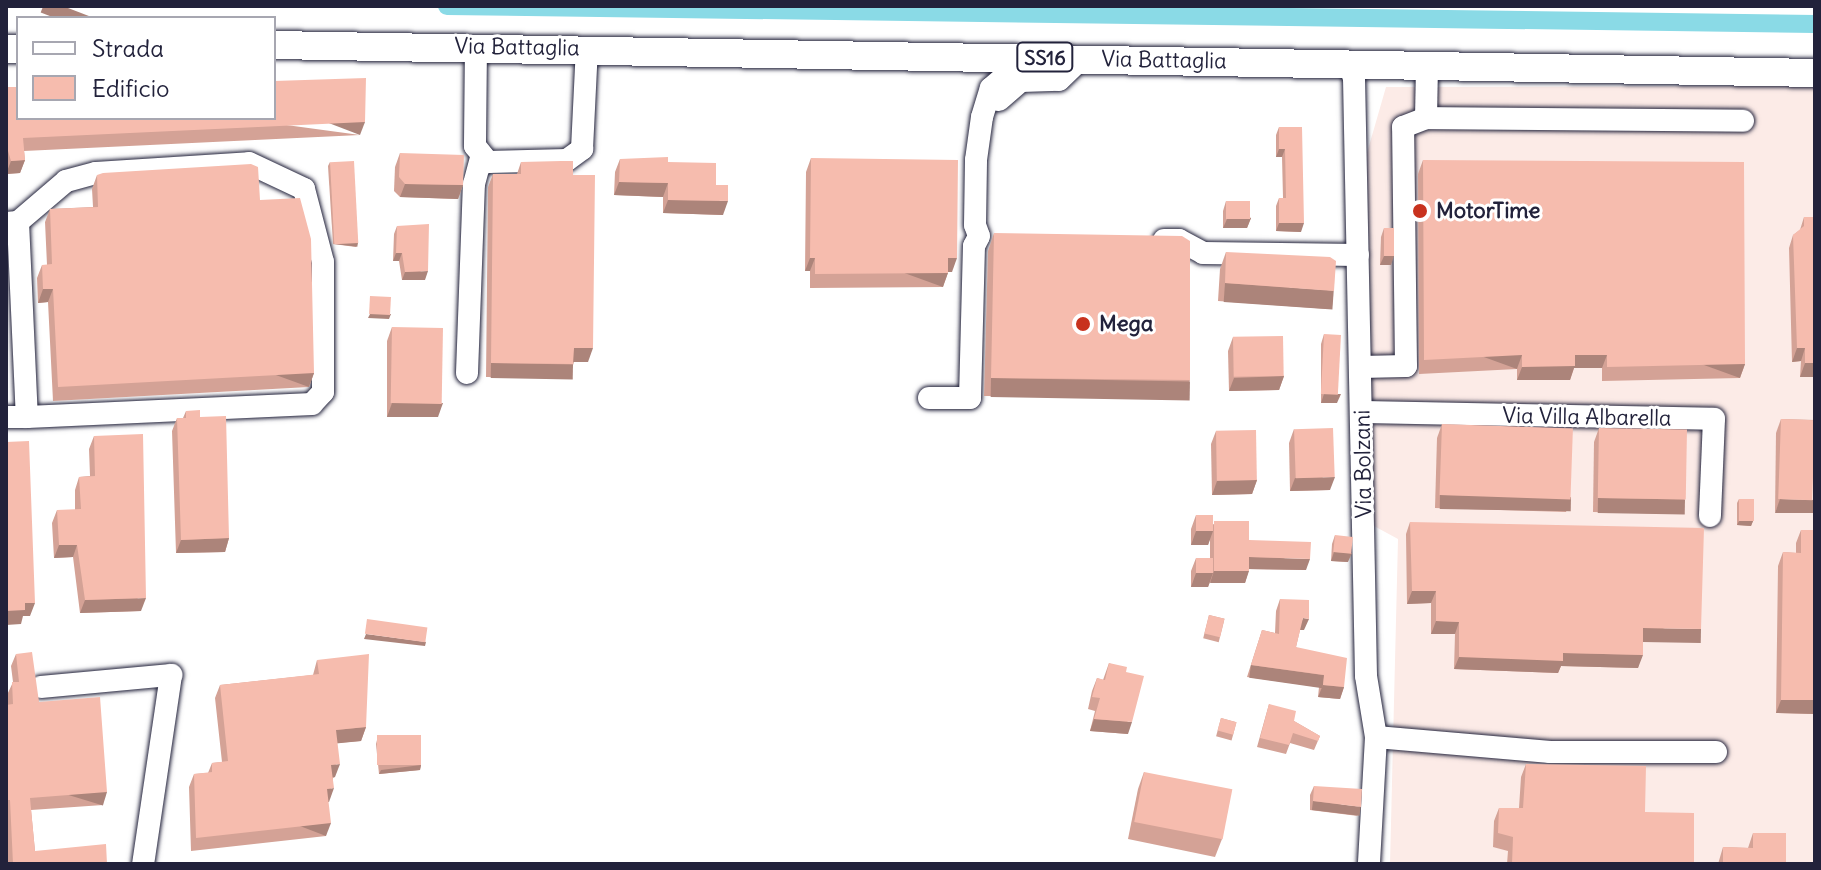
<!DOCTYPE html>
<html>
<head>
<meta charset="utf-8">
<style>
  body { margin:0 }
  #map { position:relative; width:1821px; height:870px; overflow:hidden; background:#fff; font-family:Delius,sans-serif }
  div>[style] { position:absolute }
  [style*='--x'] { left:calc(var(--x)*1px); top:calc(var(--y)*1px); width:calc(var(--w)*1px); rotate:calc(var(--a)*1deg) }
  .built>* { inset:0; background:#fcebe7 }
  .canal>* { height:18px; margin:-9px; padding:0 9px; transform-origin:9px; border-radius:9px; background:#8adae6 }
  .roads { filter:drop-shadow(0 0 2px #22223b) drop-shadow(0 0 2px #22223b) }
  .minor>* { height:22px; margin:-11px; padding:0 11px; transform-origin:11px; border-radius:11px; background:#fff }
  .major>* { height:28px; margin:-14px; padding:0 14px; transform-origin:14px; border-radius:14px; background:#fff }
  .wall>* { inset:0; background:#d4a296; transform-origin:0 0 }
  .shaded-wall>* { inset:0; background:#ac847a; transform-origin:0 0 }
  .building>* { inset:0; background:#f6bcae; transform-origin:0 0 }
  .dots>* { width:22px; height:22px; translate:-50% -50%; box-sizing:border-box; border:4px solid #fff; border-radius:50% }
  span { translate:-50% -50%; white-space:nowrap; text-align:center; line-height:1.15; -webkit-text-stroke:6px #fff; paint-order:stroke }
  .shield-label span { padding:2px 6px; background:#fff; border:2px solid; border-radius:6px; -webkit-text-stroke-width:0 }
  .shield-label { font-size:20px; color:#22223b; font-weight:700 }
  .street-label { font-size:22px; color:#22223b }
  .poi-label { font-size:22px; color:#22223b; font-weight:700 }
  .left { translate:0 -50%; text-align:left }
  .frame { position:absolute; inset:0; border:8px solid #22223b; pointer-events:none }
  .legend { position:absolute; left:16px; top:16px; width:260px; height:104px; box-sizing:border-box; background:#fff; border:2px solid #a7a7b1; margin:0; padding:10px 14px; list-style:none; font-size:24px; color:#22223b }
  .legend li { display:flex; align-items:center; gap:16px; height:40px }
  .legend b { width:40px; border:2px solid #a7a7b1 }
</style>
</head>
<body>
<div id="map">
  <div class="built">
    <div style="clip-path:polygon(1815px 86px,1815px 864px,1390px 864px,1398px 539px,1374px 526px,1367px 153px,1386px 87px)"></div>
  </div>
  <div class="canal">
    <div style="--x:447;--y:6;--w:1368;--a:0.75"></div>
  </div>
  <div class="roads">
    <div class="minor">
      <div style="--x:476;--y:46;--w:100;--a:90.6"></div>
      <div style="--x:475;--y:146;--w:21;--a:51"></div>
      <div style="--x:488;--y:162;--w:79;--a:-1.5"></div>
      <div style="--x:567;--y:160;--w:19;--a:-36"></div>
      <div style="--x:582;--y:149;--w:101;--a:-87.2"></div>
      <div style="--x:1349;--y:65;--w:14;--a:69"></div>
      <div style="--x:1354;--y:78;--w:598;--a:88.85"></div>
      <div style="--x:1366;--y:676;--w:62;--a:80.7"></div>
      <div style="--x:1376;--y:737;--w:127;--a:93.2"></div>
      <div style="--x:1427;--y:66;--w:52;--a:91.1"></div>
      <div style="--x:1426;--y:118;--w:317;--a:0.5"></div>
      <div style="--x:999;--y:100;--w:29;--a:-41"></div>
      <div style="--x:1021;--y:81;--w:38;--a:-2"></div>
      <div style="--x:1059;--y:80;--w:32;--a:-44"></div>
      <div style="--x:18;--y:222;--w:63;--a:-40.5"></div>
      <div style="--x:66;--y:181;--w:31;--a:-15"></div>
      <div style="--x:96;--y:173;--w:153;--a:-3.7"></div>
      <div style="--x:249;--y:163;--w:61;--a:25.3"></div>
      <div style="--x:304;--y:189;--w:75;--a:75.4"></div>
      <div style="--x:323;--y:262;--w:130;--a:90"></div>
      <div style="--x:323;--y:392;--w:16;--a:133"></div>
      <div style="--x:312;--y:404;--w:285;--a:177.4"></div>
      <div style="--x:6;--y:223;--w:12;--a:-5"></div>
      <div style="--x:18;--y:222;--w:195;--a:87.4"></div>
      <div style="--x:27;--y:417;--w:21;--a:180"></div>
      <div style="--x:1164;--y:240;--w:15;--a:0"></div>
      <div style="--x:1179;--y:240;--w:27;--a:28"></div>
      <div style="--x:1203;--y:253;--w:155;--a:0.7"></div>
      <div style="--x:1361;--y:367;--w:45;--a:-1.3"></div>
      <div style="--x:1406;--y:366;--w:239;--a:-90.7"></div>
      <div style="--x:1403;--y:127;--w:25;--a:-21"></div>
      <div style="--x:467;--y:373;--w:189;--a:-87.9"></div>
      <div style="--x:474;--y:184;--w:30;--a:-75"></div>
      <div style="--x:929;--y:398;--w:41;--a:0"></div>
      <div style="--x:970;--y:398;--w:152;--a:-88.5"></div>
      <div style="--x:974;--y:246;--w:11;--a:-63"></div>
      <div style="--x:979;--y:236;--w:12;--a:-110"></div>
      <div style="--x:975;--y:225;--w:65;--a:-89.1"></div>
      <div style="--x:976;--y:160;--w:43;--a:-82.1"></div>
      <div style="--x:982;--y:117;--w:30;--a:-73"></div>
      <div style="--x:991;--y:88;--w:49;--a:-40.9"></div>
      <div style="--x:1362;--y:412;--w:352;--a:1.1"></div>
      <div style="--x:1714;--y:419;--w:97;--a:92.4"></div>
      <div style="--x:41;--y:687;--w:131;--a:-5.3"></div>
      <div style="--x:171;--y:675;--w:191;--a:98.4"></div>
      <div style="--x:1376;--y:737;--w:175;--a:4.9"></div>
      <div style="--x:1550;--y:752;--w:166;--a:0"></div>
    </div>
    <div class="major">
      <div style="--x:274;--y:45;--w:1541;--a:1.04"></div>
      <div style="--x:6;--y:49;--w:12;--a:0"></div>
    </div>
  </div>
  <div class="wall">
    <div style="clip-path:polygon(6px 87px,360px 135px,24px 151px,25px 160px,20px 173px,6px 174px)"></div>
    <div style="clip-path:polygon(1279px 127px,1302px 127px,1301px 232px,1276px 231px,1276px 206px,1279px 198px,1283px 198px,1282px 157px,1276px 157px,1276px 135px)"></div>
    <div style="clip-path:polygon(400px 153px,463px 185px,458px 199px,400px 197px,394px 191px,395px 167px)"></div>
    <div style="clip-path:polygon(811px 158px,952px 272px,948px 272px,943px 287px,810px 288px,810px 271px,805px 271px,806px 172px)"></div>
    <div style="clip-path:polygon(620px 159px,668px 162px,716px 185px,723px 215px,663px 213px,663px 197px,614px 195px,615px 172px)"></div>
    <div style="clip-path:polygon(1423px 160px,1745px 364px,1740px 378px,1602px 381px,1602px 368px,1574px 368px,1570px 380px,1517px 380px,1517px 369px,1419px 374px,1418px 174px)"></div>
    <div style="clip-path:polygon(330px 162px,358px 243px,356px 247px,333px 244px,328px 166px)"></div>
    <div style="clip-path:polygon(521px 162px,573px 175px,588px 362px,574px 362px,569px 378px,486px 377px,488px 187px,493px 174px,517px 174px)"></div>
    <div style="clip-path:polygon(97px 175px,260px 200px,314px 373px,309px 387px,53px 401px,48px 302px,38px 303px,37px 278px,42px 265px,47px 265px,45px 222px,50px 209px,93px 207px,92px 189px)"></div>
    <div style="clip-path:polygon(1226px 201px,1251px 218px,1247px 228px,1223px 228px,1223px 211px)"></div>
    <div style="clip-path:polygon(1804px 217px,1815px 217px,1815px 377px,1800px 377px,1801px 361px,1792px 362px,1789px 248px,1793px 235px,1800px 230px)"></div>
    <div style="clip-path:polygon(397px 226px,425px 280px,402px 280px,399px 261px,393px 261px,394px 234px)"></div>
    <div style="clip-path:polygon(1384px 228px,1391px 265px,1380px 265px,1381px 237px)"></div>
    <div style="clip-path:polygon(994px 233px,1190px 380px,1183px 398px,984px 396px,988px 251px)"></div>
    <div style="clip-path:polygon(1226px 252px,1328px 309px,1218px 301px,1220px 269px)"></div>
    <div style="clip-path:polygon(392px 327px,438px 417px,387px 417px,387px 341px)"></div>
    <div style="clip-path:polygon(1324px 334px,1337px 403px,1321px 403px,1321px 344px)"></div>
    <div style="clip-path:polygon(1233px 337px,1284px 376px,1279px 390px,1229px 391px,1228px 351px)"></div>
    <div style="clip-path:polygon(186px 411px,229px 538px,225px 552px,176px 553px,172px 431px,177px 418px,183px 418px)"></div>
    <div style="clip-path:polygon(1781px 419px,1815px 420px,1775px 513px,1776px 433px)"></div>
    <div style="clip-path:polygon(1442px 424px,1571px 498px,1566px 512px,1435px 508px,1437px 438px)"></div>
    <div style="clip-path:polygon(1599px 428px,1685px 500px,1680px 514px,1593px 512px,1594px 442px)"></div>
    <div style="clip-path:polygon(1294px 429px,1330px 490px,1290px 491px,1289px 443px)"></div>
    <div style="clip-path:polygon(1216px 431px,1257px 480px,1252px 494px,1212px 495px,1211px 444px)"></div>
    <div style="clip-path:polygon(94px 436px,141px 611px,80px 613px,73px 557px,54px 558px,52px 523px,57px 510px,75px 510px,75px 490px,79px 477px,90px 476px,89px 449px)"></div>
    <div style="clip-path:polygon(1739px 499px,1753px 521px,1751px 526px,1737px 525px,1737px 503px)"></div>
    <div style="clip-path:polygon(1196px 515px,1213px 524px,1249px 540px,1306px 570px,1249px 569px,1245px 583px,1210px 582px,1208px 587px,1191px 587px,1191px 571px,1196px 558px,1210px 558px,1210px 539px,1208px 545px,1191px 545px,1191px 529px)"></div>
    <div style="clip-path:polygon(1410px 522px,1696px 642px,1643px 641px,1638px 668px,1561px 666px,1558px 673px,1454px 669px,1455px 634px,1431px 634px,1431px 603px,1407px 604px,1406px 534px)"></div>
    <div style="clip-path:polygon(1801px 530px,1815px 530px,1815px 714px,1776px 713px,1778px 566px,1783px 552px,1796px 553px,1796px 543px)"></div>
    <div style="clip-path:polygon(1335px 535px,1348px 562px,1331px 561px,1332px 544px)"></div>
    <div style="clip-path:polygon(1280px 599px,1304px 630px,1300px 630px,1296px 647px,1344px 687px,1340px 699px,1318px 697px,1319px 687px,1247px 677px,1262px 630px,1275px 633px,1276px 611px)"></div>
    <div style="left:1209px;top:615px;width:16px;height:24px;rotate:14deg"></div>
    <div style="clip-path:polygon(16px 654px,39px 702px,103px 805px,31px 810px,35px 851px,107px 864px,8px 864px,6px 830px,6px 705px,8px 705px,7px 695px,13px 682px,11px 666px)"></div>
    <div style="clip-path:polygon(317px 660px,366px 727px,361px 741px,337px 743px,335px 777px,333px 778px,328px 802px,326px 836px,191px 851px,189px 787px,194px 774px,208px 773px,212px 763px,222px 762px,215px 698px,220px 685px,313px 675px)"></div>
    <div style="clip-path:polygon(1109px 663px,1126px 672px,1128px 734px,1090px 731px,1095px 711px,1088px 709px,1092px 691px,1097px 678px,1103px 680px)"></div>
    <div style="clip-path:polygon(1269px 704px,1294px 721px,1320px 736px,1314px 750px,1290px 743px,1286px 754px,1257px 747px)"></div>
    <div style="left:1221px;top:718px;width:16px;height:19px;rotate:15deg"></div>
    <div style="clip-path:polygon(377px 740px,421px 765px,420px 770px,379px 774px,376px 744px)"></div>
    <div style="clip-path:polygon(1526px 764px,1645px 812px,1694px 864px,1507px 864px,1508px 851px,1493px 847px,1494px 821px,1499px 808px,1519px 808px,1521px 777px)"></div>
    <div style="clip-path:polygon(1144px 772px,1222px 839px,1215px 857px,1128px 839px,1138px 789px)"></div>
    <div style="clip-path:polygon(1314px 786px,1358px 816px,1310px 810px,1310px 795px)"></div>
    <div style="clip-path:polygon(1753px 833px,1786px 864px,1718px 864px,1723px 847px,1748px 848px)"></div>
  </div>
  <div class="shaded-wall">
    <div style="left:365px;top:122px;width:14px;height:342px;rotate:111deg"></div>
    <div style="clip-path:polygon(1279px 149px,1285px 149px,1282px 157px,1276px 157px)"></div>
    <div style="clip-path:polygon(25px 160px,20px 173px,6px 174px,11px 161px)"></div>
    <div style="clip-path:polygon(619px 182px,668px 183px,663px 197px,614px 195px)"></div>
    <div style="clip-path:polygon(405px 184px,463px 185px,458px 199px,400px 197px)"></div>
    <div style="clip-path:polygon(668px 200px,728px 201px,723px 215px,663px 213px)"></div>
    <div style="clip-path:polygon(1251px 218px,1247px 228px,1223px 228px,1227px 219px)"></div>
    <div style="clip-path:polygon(1279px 223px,1304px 223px,1301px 232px,1276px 231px)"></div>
    <div style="left:335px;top:240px;width:23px;height:4px;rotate:7deg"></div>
    <div style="clip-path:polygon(396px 253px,402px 253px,399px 261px,393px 261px)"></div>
    <div style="clip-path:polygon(1384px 256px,1394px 256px,1391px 265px,1380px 265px)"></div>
    <div style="clip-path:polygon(810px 258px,815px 258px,810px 271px,805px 271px)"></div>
    <div style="clip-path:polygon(948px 258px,957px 258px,952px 272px,943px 272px)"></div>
    <div style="clip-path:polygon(428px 271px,425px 280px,402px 280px,405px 272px)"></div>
    <div style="left:948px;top:273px;width:15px;height:133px;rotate:110deg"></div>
    <div style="left:1225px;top:283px;width:109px;height:19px;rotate:4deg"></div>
    <div style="clip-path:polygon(43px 289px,53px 289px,48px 302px,38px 303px)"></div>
    <div style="clip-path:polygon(370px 314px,391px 314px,389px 319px,368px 318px)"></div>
    <div style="clip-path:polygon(574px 348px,593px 348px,588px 362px,569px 362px)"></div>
    <div style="clip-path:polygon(1797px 348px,1805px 348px,1801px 361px,1792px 362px)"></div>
    <div style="left:1522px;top:355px;width:15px;height:98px;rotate:110deg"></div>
    <div style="clip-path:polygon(1575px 355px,1607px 355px,1602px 368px,1574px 368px,1570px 380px,1517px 380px,1522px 367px)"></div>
    <div style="left:491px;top:363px;width:82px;height:15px;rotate:1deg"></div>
    <div style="clip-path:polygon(1805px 363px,1815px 363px,1815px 377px,1800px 377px)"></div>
    <div style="left:1745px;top:364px;width:15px;height:138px;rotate:110deg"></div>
    <div style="left:314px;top:373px;width:15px;height:256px;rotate:110deg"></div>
    <div style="clip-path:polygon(1284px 376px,1279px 390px,1229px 391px,1234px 378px)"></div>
    <div style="left:991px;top:378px;width:199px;height:19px;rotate:1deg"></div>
    <div style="clip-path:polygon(1324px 394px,1341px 394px,1337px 403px,1321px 403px)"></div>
    <div style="clip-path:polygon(392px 403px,443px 403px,438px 417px,387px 417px)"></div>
    <div style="clip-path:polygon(1335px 477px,1330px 490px,1290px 491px,1295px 478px)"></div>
    <div style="clip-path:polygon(1257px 480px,1252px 494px,1212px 495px,1217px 481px)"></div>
    <div style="left:1440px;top:495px;width:131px;height:14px;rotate:1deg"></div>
    <div style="left:1598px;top:498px;width:87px;height:15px;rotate:1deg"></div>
    <div style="clip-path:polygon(1780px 499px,1815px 500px,1815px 513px,1775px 513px)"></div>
    <div style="clip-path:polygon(1739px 521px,1753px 521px,1751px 526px,1737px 525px)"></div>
    <div style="clip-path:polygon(1196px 531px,1213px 531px,1208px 545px,1191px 545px)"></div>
    <div style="clip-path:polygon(229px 538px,225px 552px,176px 553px,181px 540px)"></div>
    <div style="clip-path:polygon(59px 545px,77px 545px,73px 557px,54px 558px)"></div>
    <div style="clip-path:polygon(1334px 552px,1352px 553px,1348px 562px,1331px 561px)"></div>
    <div style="clip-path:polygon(1249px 557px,1310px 559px,1306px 570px,1245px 569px)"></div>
    <div style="clip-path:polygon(1214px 571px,1249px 571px,1245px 583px,1210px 583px)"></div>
    <div style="clip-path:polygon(1196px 573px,1213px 573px,1208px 587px,1191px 587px)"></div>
    <div style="clip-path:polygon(1412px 591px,1436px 591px,1431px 603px,1407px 604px)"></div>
    <div style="clip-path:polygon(146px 598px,141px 611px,80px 613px,85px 600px)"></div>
    <div style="clip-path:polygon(25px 603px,35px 603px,30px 616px,23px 616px,21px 624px,6px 625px,6px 611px)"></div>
    <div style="clip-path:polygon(1303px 618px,1309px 619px,1304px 630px,1298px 630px)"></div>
    <div style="clip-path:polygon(1436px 621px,1459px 622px,1455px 634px,1431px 634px)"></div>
    <div style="left:1643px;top:628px;width:58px;height:14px;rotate:1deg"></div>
    <div style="clip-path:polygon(366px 634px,426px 642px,425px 646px,364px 639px)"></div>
    <div style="clip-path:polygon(1563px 653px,1643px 655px,1638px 668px,1561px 666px,1558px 673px,1454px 669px,1459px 657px)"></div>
    <div style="left:1251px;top:665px;width:74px;height:13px;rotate:8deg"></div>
    <div style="clip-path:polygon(1323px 685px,1344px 687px,1340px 699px,1318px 697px)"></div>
    <div style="clip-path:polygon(1781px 700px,1815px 700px,1815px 714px,1776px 713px)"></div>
    <div style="clip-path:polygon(1094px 719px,1132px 722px,1128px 734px,1090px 731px)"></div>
    <div style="clip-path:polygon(366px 727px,361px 741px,331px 744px,336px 730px)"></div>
    <div style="clip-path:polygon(340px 764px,335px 777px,326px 778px,331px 765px)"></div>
    <div style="clip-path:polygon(421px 765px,420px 770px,379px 774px,381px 770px)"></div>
    <div style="clip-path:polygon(334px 788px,329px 802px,322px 802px,327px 789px)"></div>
    <div style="left:107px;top:792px;width:14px;height:77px;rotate:107deg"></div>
    <div style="left:1313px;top:801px;width:48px;height:9px;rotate:7deg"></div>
    <div style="left:331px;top:823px;width:14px;height:136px;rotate:111deg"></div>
  </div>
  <div class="building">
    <div style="clip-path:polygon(366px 78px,365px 122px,23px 138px,25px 160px,11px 161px,6px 144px,6px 87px,18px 87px,18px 118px,274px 118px,274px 81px)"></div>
    <div style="clip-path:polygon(1279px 127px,1302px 127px,1304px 223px,1279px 223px,1279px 198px,1286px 198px,1285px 149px,1279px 149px)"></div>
    <div style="clip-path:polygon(400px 153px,464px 155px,463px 185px,405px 184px,399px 177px)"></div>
    <div style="clip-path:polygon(668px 157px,668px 162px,716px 163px,716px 185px,728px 185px,728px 201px,668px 200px,668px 183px,619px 182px,620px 159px)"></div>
    <div style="clip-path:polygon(811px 158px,958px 160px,957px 258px,948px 258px,948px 273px,815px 274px,815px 258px,810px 258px)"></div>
    <div style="clip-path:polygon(1423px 160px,1744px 162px,1745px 364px,1607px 367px,1607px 355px,1575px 355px,1575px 366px,1522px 367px,1522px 355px,1424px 360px)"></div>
    <div style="left:354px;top:161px;width:82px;height:24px;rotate:87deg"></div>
    <div style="clip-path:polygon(561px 161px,573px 161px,573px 175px,595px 175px,593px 348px,574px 348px,573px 364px,491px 363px,493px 174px,521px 174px,521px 162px)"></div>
    <div style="clip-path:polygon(251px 164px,258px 167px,260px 200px,300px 198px,311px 239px,314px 373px,58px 387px,53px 289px,43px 289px,42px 265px,52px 264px,50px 209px,98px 207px,97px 175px,103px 173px)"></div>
    <div style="left:1226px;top:201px;width:24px;height:18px"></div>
    <div style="clip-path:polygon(1804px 217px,1815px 217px,1815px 363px,1805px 363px,1805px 348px,1797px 348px,1793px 235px,1804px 226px)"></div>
    <div style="clip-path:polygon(429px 224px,428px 271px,405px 272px,402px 253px,396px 253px,397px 226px)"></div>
    <div style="left:1384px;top:228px;width:10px;height:28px"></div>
    <div style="clip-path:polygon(994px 233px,1182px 236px,1190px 241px,1190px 380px,991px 378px)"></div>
    <div style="clip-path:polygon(1226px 252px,1330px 257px,1336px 261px,1334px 291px,1225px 283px)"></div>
    <div style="left:370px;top:296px;width:21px;height:18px;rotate:3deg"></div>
    <div style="left:392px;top:327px;width:51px;height:76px;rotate:1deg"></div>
    <div style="left:1324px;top:334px;width:17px;height:60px;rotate:3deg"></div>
    <div style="left:1283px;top:336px;width:40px;height:50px;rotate:89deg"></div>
    <div style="clip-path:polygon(200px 410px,200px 417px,226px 416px,229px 538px,181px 540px,177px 418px,186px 418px,186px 411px)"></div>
    <div style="left:1781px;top:419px;width:34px;height:80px;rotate:2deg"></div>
    <div style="left:1442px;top:424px;width:131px;height:71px;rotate:2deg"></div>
    <div style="left:1333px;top:428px;width:49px;height:39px;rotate:88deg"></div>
    <div style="left:1599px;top:428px;width:88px;height:70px;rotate:1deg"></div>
    <div style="left:1256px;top:430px;width:50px;height:40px;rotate:89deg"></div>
    <div style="clip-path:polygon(143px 434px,146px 598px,85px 600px,77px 545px,59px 545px,57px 510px,81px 509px,79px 477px,95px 476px,94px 436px)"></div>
    <div style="clip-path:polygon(29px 441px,35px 603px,25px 603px,25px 610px,6px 611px,6px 442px)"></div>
    <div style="left:1739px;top:499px;width:15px;height:22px"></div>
    <div style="left:1196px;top:515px;width:17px;height:16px"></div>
    <div style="clip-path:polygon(1214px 521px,1249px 521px,1249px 540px,1311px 542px,1310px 559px,1249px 557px,1249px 571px,1214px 571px)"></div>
    <div style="clip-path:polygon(1410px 522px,1704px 528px,1701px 629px,1643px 628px,1643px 655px,1563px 653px,1563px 661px,1459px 657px,1459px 622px,1436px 621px,1436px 591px,1412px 591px)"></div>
    <div style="clip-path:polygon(1801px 530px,1815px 530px,1815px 700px,1781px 700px,1783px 552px,1801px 553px)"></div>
    <div style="left:1335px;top:535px;width:18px;height:17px;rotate:6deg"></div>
    <div style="left:1196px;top:558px;width:17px;height:15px"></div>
    <div style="clip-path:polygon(1280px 599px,1309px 600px,1309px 619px,1303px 618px,1296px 647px,1347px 658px,1344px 687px,1323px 685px,1324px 675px,1251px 665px,1262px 630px,1279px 634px)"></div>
    <div style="left:1209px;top:615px;width:16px;height:19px;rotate:14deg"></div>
    <div style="left:367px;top:619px;width:61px;height:15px;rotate:8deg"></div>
    <div style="clip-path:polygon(32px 652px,39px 702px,100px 697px,107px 792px,30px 798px,35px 851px,106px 844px,107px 864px,13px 864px,10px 800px,6px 800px,6px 705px,13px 704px,12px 682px,19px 682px,16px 654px)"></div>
    <div style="clip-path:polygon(369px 654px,366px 727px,336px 730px,340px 764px,331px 765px,334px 788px,327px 789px,331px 823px,196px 838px,194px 774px,212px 772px,212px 763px,228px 761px,220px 685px,319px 674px,317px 660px)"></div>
    <div style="clip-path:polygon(1109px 663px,1127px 667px,1126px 672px,1144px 676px,1132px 722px,1094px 719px,1100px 698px,1092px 697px,1097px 678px,1105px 680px)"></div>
    <div style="clip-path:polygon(1269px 704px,1296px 711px,1294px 721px,1320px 736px,1318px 741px,1293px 733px,1289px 745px,1260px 738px)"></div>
    <div style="left:1221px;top:718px;width:16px;height:13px;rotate:15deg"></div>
    <div style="left:421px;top:735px;width:30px;height:44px;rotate:90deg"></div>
    <div style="clip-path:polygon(1526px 764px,1646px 766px,1645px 812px,1694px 813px,1694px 864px,1512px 864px,1513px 837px,1498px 833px,1499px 808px,1523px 808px)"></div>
    <div style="left:1144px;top:772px;width:90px;height:51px;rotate:11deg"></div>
    <div style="clip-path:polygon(1314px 786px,1362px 789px,1361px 807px,1313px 801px)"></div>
    <div style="clip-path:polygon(1753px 833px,1786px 833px,1786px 864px,1723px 864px,1723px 847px,1753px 848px)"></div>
  </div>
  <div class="dots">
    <div style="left:1420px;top:211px;background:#c8321e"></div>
    <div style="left:1083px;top:324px;background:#c8321e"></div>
  </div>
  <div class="shield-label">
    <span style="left:1045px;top:57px">SS16</span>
  </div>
  <div class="street-label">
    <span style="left:517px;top:47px;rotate:1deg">Via Battaglia</span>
    <span style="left:1164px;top:60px;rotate:1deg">Via Battaglia</span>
    <span style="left:1587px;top:417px;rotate:1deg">Via Villa Albarella</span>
    <span style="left:1363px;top:464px;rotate:-91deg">Via Bolzani</span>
  </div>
  <div class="poi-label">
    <span class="left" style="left:1436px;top:211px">MotorTime</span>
    <span class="left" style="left:1099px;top:324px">Mega</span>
  </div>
  <div class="frame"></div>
  <ul class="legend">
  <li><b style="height:10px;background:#fff"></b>Strada</li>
  <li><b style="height:22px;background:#f6bcae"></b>Edificio</li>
  </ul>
</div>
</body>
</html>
